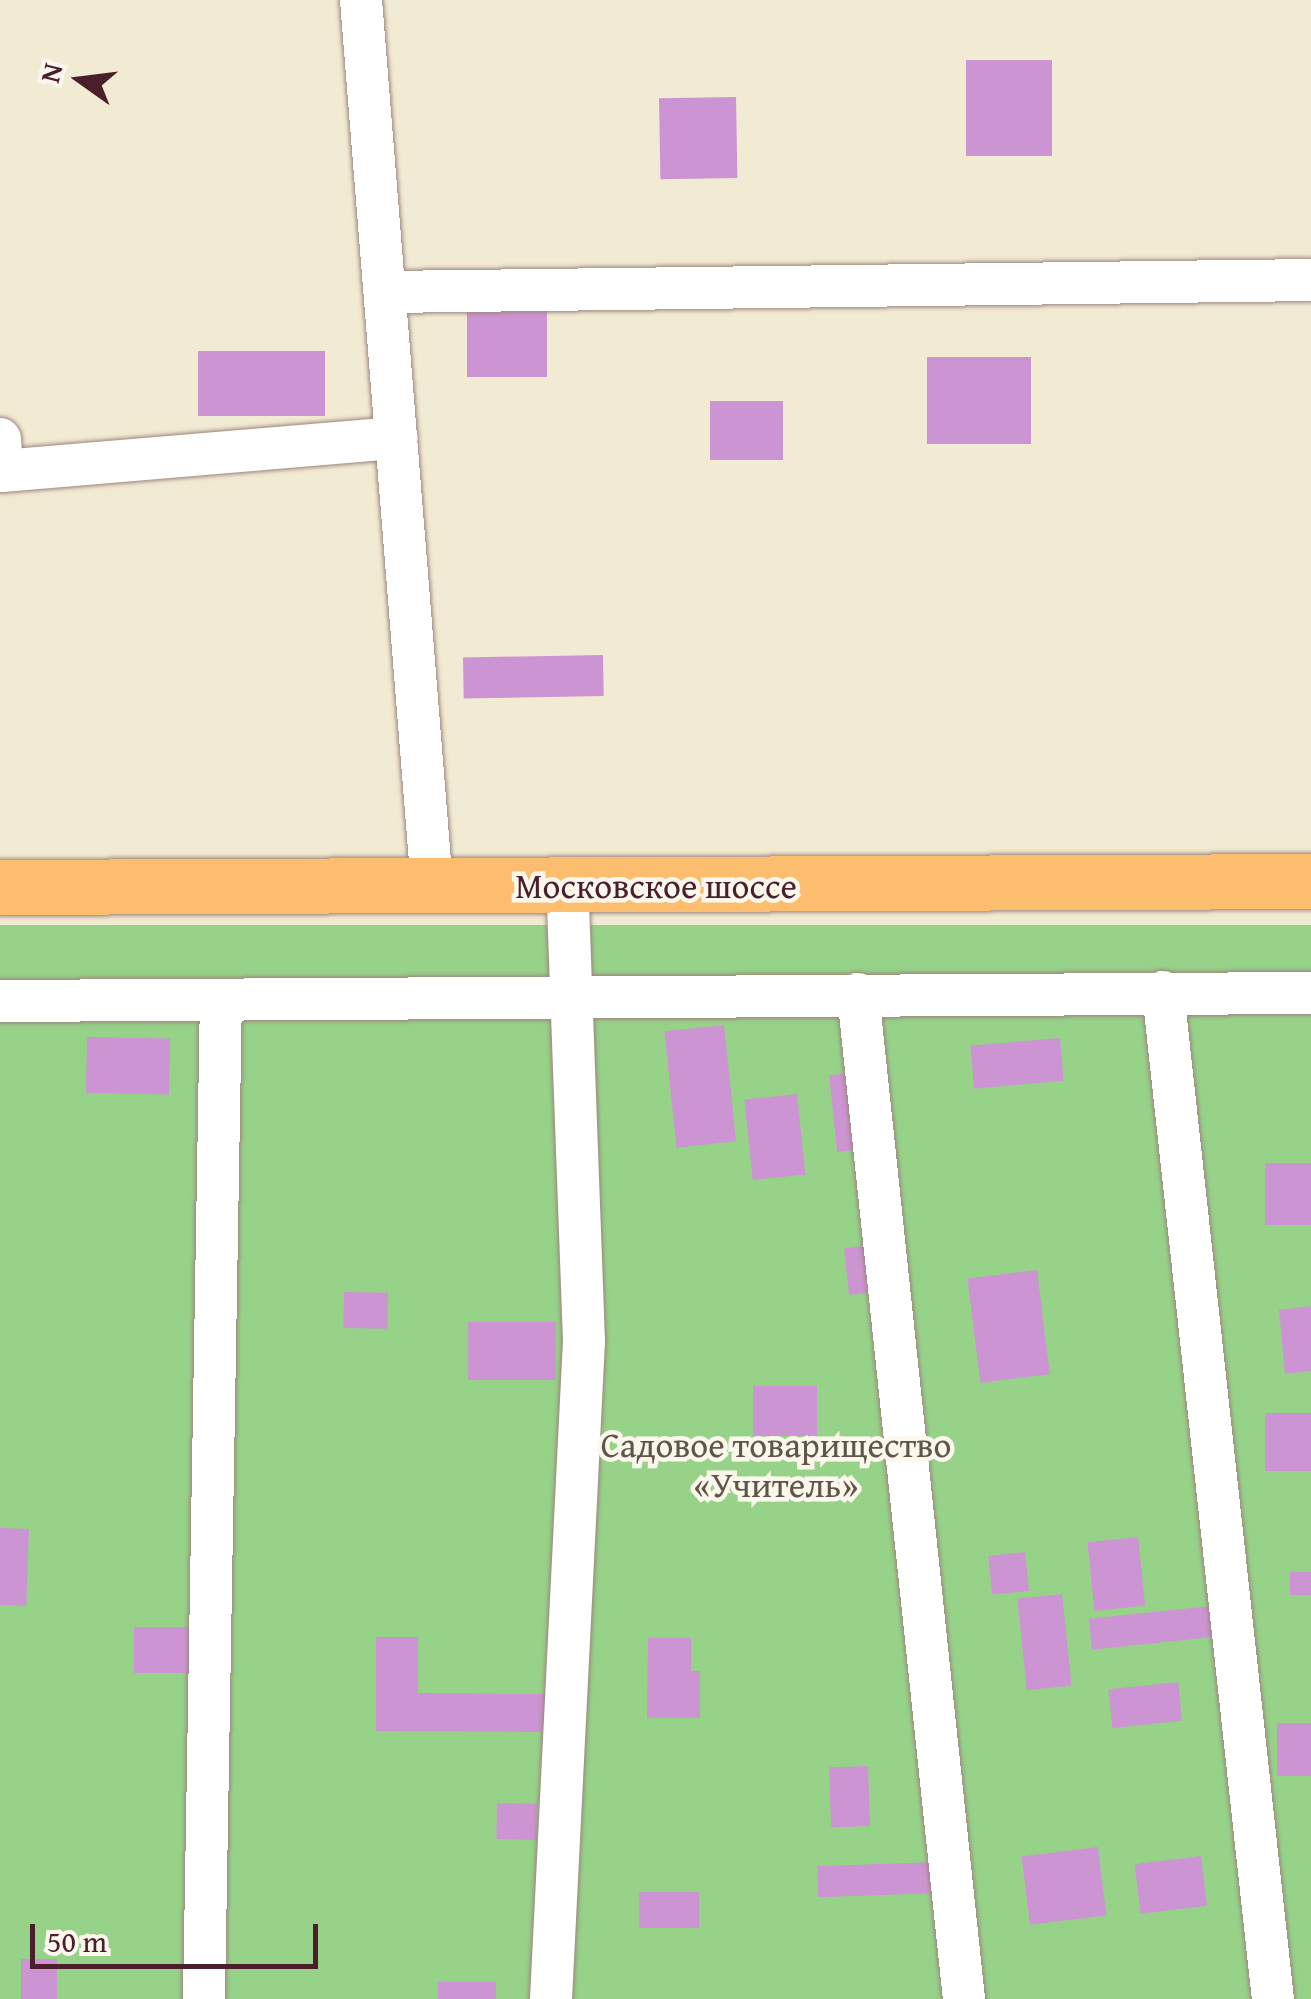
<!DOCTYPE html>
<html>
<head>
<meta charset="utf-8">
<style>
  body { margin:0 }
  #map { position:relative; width:1311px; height:1999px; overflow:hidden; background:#f2ebd3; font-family:"Gentium Book Plus",serif }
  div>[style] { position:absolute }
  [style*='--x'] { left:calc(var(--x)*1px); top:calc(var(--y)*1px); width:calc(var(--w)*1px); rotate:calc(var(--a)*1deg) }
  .green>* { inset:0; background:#96d389; transform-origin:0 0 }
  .building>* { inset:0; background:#cd94d3; transform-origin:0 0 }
  .roads { filter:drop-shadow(0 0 2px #9e857f) drop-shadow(0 0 2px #9e857f) }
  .minor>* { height:42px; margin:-21px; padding:0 21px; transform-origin:21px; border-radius:21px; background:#fff }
  .highway>* { height:55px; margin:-27.5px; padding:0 27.5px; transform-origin:27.5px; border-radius:27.5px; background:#fcbd6f }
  span { translate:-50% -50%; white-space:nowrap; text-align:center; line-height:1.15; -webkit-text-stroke:9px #fbf7ec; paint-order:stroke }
  .street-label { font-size:35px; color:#4a1f2b }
  .park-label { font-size:35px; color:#615547 }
  .north { position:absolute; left:30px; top:30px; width:100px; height:100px; -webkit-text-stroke:8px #fbf7ec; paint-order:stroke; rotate:284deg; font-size:28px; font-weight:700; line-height:40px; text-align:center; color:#4a1f2b }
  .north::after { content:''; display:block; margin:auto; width:35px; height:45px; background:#4a1f2b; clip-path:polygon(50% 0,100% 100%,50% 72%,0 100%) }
  .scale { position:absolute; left:30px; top:1924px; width:288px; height:45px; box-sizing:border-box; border:5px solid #4a1f2b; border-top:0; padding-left:12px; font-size:30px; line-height:35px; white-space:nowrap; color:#4a1f2b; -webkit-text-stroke:8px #fbf7ec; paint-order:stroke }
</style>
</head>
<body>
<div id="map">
  <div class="green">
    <div style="left:1311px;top:925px;width:1074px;height:1311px;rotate:90deg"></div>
  </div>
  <div class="building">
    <div style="left:966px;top:60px;width:86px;height:96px"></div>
    <div style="left:736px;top:97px;width:81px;height:77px;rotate:89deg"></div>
    <div style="left:467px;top:305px;width:80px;height:72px"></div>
    <div style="left:198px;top:351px;width:127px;height:65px"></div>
    <div style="left:927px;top:357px;width:104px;height:87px"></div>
    <div style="left:710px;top:401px;width:73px;height:59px"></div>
    <div style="left:603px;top:655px;width:41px;height:140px;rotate:89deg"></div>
    <div style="left:724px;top:1025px;width:117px;height:60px;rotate:84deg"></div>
    <div style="left:87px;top:1037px;width:83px;height:56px;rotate:1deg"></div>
    <div style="left:1060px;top:1038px;width:43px;height:90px;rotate:85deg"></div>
    <div style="left:851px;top:1073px;width:77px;height:22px;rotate:84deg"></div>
    <div style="left:797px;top:1094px;width:81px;height:53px;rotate:84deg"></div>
    <div style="left:1311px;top:1163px;width:62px;height:46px;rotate:90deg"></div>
    <div style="left:864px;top:1246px;width:47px;height:20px;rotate:84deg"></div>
    <div style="left:1037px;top:1270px;width:105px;height:70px;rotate:83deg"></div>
    <div style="left:344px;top:1292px;width:44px;height:36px;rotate:1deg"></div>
    <div style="clip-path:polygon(1311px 1306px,1311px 1371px,1285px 1374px,1279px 1310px)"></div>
    <div style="left:468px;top:1322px;width:88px;height:58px"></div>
    <div style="left:753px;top:1386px;width:64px;height:50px"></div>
    <div style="left:1311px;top:1413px;width:58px;height:46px;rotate:90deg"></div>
    <div style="left:0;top:1528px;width:29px;height:77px;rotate:2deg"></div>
    <div style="left:1138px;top:1537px;width:69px;height:51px;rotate:84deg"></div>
    <div style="left:1025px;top:1552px;width:39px;height:37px;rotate:84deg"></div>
    <div style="left:1311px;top:1572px;width:23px;height:21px;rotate:90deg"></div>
    <div style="left:1062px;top:1594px;width:92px;height:45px;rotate:84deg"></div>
    <div style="left:1211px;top:1606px;width:31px;height:123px;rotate:84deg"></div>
    <div style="left:134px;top:1627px;width:57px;height:46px"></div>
    <div style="clip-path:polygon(376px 1637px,418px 1637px,418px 1693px,545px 1694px,545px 1732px,376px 1731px)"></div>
    <div style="clip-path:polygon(648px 1638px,691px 1638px,691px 1671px,700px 1671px,700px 1718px,647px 1718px)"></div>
    <div style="left:1178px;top:1682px;width:39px;height:70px;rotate:84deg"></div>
    <div style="left:1311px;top:1723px;width:53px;height:34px;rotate:90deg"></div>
    <div style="left:868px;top:1766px;width:60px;height:39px;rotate:88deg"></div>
    <div style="left:497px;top:1803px;width:40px;height:36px;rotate:1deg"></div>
    <div style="left:1098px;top:1847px;width:69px;height:77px;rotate:83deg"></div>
    <div style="left:1201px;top:1856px;width:50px;height:67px;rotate:83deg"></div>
    <div style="left:938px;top:1862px;width:31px;height:121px;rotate:88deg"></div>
    <div style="left:639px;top:1892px;width:60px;height:36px"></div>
    <div style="left:21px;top:1959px;width:36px;height:40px"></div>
    <div style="left:438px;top:1982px;width:58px;height:17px"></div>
  </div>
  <div class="roads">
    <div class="minor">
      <div style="--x:361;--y:0;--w:889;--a:85.42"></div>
      <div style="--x:385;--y:292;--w:926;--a:-0.74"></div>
      <div style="--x:0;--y:439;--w:32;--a:86"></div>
      <div style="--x:2;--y:471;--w:396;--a:-4.8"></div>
      <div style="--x:1163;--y:992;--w:1013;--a:83.77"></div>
      <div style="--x:858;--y:994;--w:1011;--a:83.98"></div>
      <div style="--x:0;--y:1001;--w:1311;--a:-0.35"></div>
      <div style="--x:204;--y:1999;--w:999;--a:-89.03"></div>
      <div style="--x:551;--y:1999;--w:659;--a:-87.13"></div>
      <div style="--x:584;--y:1341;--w:453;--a:-92.1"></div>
    </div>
    <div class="highway">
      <div style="--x:0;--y:887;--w:1311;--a:-0.26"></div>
    </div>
  </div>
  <div class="street-label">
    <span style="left:656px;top:886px">Московское шоссе</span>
  </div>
  <div class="park-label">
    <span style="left:776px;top:1465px">Садовое товарищество<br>«Учитель»</span>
  </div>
  <div class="north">N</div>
  <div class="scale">50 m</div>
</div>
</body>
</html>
